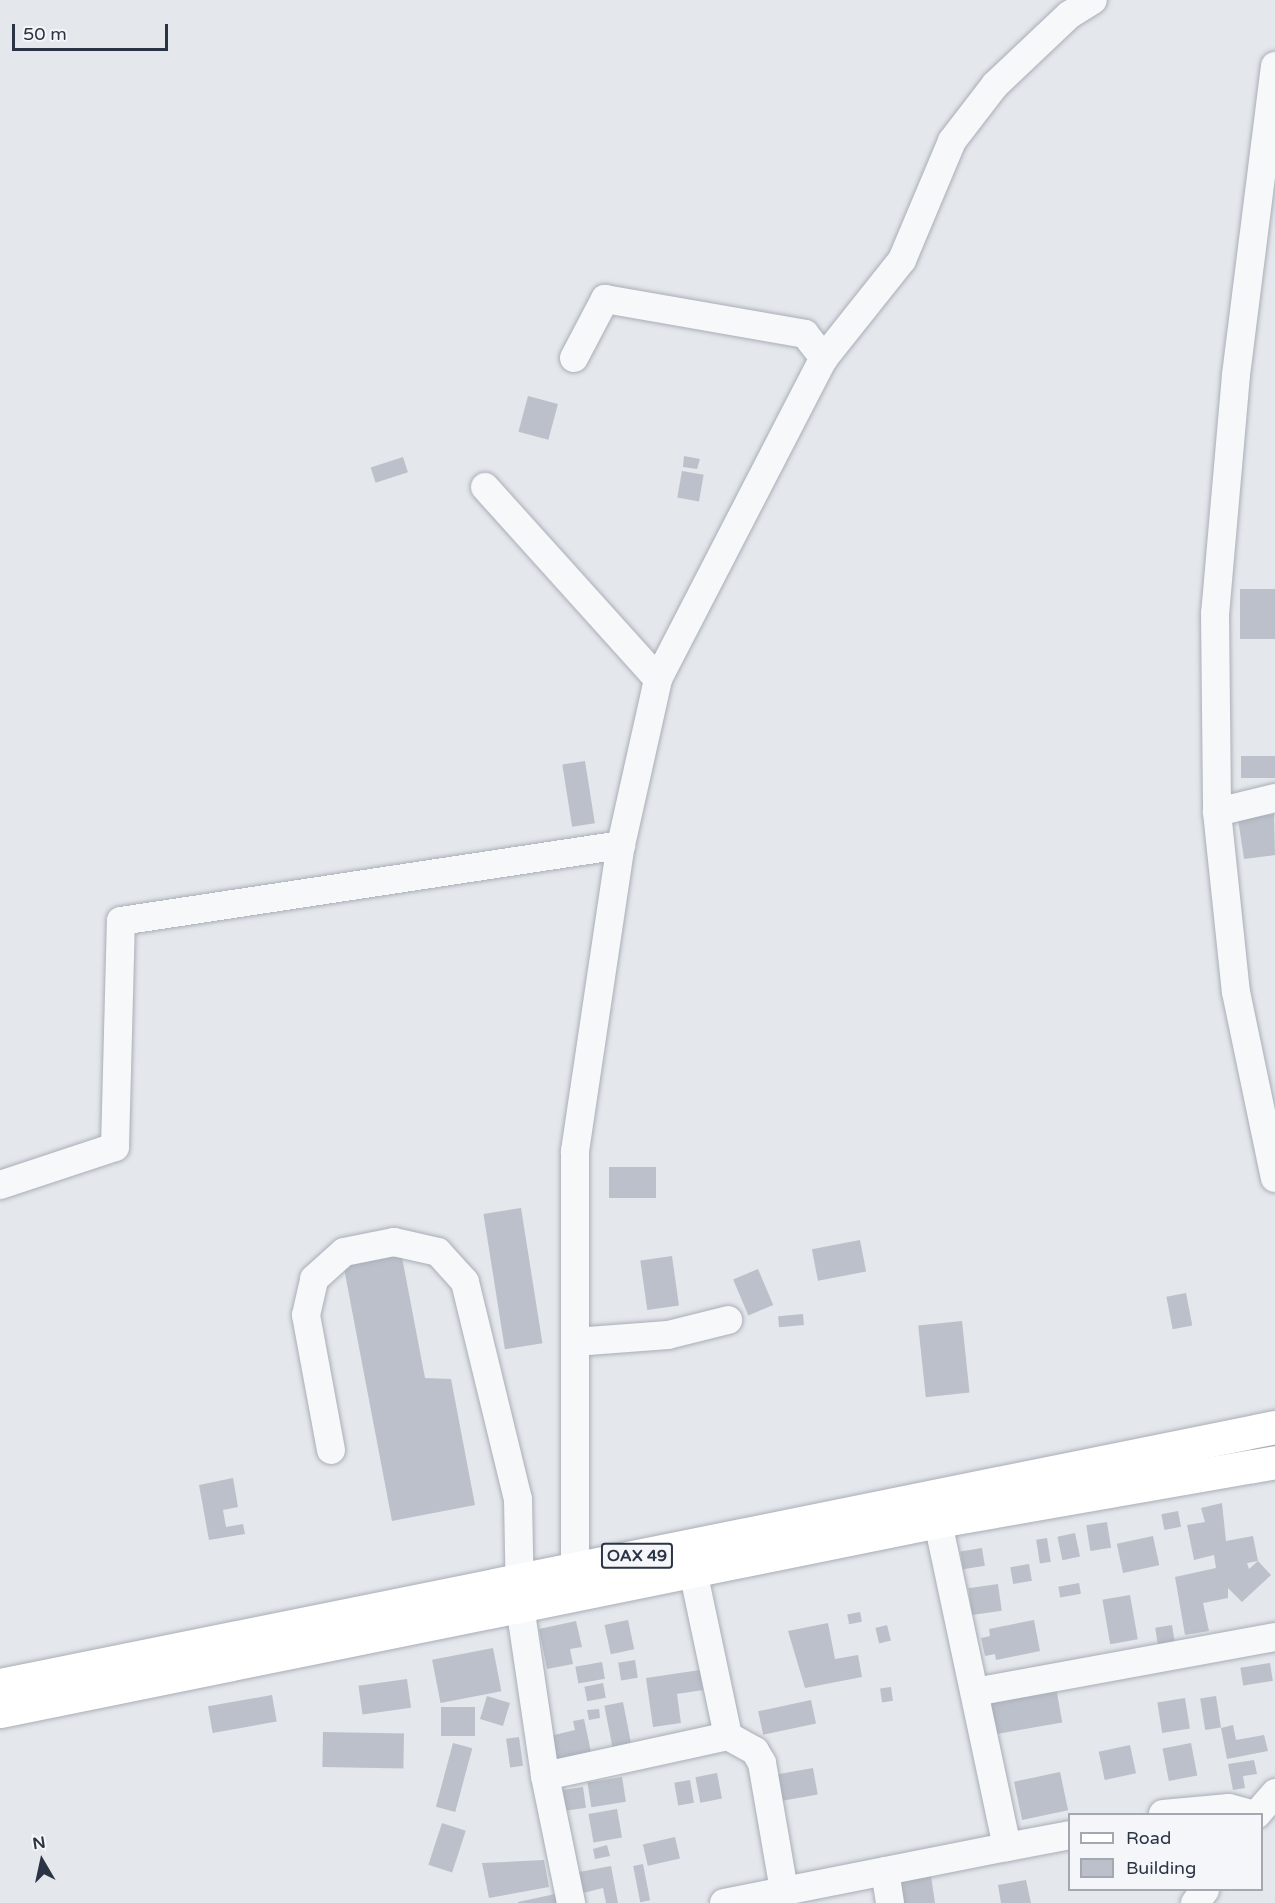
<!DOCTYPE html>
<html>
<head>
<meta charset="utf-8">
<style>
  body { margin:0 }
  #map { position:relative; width:1275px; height:1903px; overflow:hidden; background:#e4e7ec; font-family:"Varela Round",sans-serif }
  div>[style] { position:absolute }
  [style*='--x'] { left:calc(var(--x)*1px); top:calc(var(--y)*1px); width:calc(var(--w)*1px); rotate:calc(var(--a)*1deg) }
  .building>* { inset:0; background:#bbc0ca; transform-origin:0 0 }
  .roads { filter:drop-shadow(0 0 2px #a9aeb7) drop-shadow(0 0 2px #a9aeb7) }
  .minor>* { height:28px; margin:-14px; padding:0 14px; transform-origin:14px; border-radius:14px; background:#f7f8fa }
  .major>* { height:33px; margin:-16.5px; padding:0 16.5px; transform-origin:16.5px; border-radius:16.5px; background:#fff }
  span { translate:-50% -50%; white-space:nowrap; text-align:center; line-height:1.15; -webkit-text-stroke:6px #f4f6f9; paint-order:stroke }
  .shield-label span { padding:2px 4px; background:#f4f6f9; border:2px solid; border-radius:4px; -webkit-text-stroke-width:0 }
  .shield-label { font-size:16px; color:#2b3445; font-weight:700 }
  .legend { position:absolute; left:1068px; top:1813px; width:195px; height:78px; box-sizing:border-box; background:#f4f6f9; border:2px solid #a4a8b1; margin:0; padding:8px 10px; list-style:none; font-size:18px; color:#2b3445 }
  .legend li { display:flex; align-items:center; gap:12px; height:30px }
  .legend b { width:30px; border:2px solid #a4a8b1 }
  .north { position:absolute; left:12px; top:1831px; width:60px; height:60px; -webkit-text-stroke:4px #f4f6f9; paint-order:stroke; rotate:351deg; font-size:16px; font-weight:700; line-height:24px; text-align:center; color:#2b3445 }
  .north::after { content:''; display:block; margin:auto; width:21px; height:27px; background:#2b3445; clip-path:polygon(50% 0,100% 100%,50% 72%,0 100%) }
  .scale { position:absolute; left:12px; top:24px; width:156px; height:27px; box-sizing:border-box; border:3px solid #2b3445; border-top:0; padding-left:8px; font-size:18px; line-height:21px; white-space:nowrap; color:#2b3445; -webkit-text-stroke:4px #f4f6f9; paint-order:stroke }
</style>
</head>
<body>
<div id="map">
  <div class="building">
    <div style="left:528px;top:396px;width:31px;height:37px;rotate:15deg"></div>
    <div style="clip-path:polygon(684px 456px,700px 459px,697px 469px,683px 467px)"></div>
    <div style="left:403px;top:457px;width:16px;height:34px;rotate:72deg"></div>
    <div style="left:682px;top:471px;width:22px;height:27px;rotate:10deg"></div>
    <div style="left:1240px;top:589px;width:35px;height:50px"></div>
    <div style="left:1275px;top:756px;width:22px;height:34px;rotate:90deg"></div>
    <div style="left:585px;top:761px;width:63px;height:23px;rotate:81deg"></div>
    <div style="clip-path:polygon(1274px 814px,1275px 855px,1244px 859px,1238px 819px)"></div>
    <div style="left:609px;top:1167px;width:47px;height:31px"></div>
    <div style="left:521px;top:1208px;width:137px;height:38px;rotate:81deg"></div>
    <div style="left:860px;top:1240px;width:32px;height:49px;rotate:79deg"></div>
    <div style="clip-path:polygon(401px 1252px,425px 1378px,451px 1379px,475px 1505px,392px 1521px,343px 1263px)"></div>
    <div style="left:672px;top:1256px;width:50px;height:32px;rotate:82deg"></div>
    <div style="left:758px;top:1269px;width:39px;height:27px;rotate:67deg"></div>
    <div style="left:1186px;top:1293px;width:33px;height:20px;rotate:79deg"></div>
    <div style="left:803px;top:1314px;width:11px;height:25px;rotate:85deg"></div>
    <div style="left:962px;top:1321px;width:72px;height:44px;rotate:84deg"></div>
    <div style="clip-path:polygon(233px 1478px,238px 1507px,223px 1510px,226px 1527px,243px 1524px,245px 1534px,209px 1540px,199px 1485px)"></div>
    <div style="clip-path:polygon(1222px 1503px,1226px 1541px,1253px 1536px,1258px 1561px,1247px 1563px,1249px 1569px,1258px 1561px,1271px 1575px,1242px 1602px,1228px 1588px,1228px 1598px,1203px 1603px,1209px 1631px,1185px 1635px,1175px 1577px,1216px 1568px,1214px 1555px,1194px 1560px,1187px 1525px,1205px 1522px,1201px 1508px)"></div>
    <div style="left:1178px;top:1511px;width:16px;height:17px;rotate:79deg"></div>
    <div style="left:1107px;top:1522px;width:26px;height:21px;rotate:81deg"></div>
    <div style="left:1075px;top:1533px;width:24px;height:18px;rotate:78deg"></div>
    <div style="left:1153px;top:1536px;width:30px;height:37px;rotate:78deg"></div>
    <div style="left:1047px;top:1538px;width:24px;height:11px;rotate:81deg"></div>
    <div style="left:982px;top:1548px;width:18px;height:22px;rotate:81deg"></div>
    <div style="left:1029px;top:1564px;width:17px;height:19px;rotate:80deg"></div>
    <div style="left:1079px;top:1583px;width:11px;height:21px;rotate:80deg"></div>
    <div style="left:998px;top:1584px;width:27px;height:30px;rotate:82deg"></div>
    <div style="left:1130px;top:1595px;width:45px;height:28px;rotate:80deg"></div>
    <div style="left:860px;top:1612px;width:10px;height:13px;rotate:79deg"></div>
    <div style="left:628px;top:1620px;width:30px;height:24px;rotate:78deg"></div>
    <div style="clip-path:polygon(1034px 1620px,1040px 1651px,996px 1660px,995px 1654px,985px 1656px,981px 1638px,990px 1636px,989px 1629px)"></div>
    <div style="clip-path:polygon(576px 1621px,582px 1647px,570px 1649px,573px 1664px,547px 1669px,539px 1629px)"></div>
    <div style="clip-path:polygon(828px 1623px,835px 1659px,858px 1655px,862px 1677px,805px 1688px,788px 1631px)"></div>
    <div style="left:887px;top:1625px;width:16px;height:12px;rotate:76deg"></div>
    <div style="left:1172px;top:1625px;width:18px;height:17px;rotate:81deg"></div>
    <div style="left:493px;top:1648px;width:44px;height:62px;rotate:79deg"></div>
    <div style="left:635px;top:1660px;width:18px;height:17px;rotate:81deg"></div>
    <div style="left:602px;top:1662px;width:17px;height:27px;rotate:80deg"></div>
    <div style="left:1270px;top:1663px;width:18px;height:30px;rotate:81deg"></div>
    <div style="clip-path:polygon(700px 1670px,703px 1690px,677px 1694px,681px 1723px,653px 1727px,646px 1678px)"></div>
    <div style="left:407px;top:1679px;width:29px;height:49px;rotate:82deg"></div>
    <div style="left:603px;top:1683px;width:15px;height:19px;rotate:79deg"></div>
    <div style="left:891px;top:1687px;width:14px;height:11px;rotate:82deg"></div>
    <div style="left:1056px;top:1687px;width:36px;height:68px;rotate:80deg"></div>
    <div style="left:272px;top:1695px;width:27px;height:65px;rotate:80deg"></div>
    <div style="left:487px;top:1696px;width:24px;height:24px;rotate:17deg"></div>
    <div style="left:1216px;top:1696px;width:32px;height:16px;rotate:81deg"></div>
    <div style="left:1185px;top:1698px;width:31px;height:28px;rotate:81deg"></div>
    <div style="left:811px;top:1700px;width:24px;height:54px;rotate:78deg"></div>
    <div style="left:623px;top:1702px;width:43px;height:19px;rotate:79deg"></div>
    <div style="left:441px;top:1707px;width:34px;height:29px"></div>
    <div style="clip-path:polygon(599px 1709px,600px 1718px,589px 1720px,587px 1710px)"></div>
    <div style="clip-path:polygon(584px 1719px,591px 1752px,555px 1760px,550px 1736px,575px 1730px,573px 1721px)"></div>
    <div style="clip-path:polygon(1233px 1725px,1236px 1740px,1264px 1735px,1268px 1751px,1227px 1759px,1221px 1728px)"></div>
    <div style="left:323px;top:1732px;width:81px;height:35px;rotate:1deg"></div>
    <div style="left:519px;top:1737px;width:29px;height:13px;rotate:82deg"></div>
    <div style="left:453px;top:1743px;width:20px;height:66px;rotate:15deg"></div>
    <div style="left:1191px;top:1743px;width:33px;height:29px;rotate:79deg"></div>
    <div style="left:1130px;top:1745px;width:29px;height:32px;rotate:78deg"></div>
    <div style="clip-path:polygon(1254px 1760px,1257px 1774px,1243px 1776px,1245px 1788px,1233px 1790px,1228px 1764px)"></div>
    <div style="left:813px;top:1768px;width:27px;height:40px;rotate:80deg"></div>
    <div style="left:1060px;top:1772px;width:39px;height:47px;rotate:78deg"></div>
    <div style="left:717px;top:1773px;width:26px;height:22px;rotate:79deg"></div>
    <div style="left:622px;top:1777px;width:25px;height:35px;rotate:81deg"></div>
    <div style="left:690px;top:1780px;width:23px;height:16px;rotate:80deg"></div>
    <div style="left:583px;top:1787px;width:21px;height:21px;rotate:82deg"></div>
    <div style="left:617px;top:1809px;width:29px;height:29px;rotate:80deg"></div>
    <div style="left:442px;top:1823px;width:25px;height:44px;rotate:18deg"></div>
    <div style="left:675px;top:1837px;width:22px;height:33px;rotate:77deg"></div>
    <div style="clip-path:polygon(607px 1845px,610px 1856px,595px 1859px,593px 1849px)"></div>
    <div style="clip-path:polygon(544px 1860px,549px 1887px,489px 1898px,482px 1863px)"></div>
    <div style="left:643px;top:1864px;width:37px;height:10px;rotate:79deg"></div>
    <div style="clip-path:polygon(611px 1866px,618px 1903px,606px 1903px,603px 1888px,583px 1893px,579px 1872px)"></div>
    <div style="clip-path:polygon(931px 1876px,935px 1903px,903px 1903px,900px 1881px)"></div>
    <div style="clip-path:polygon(1026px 1880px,1031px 1903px,1001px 1903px,998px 1885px)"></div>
    <div style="clip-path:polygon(555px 1894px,557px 1903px,518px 1903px,518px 1902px)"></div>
  </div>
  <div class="roads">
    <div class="minor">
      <div style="--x:1275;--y:66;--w:311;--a:97.2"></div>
      <div style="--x:1236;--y:375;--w:239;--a:95"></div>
      <div style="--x:1215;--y:613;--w:199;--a:89.4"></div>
      <div style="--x:1217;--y:812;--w:181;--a:84"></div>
      <div style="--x:1236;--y:992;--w:190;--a:78.2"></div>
      <div style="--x:574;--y:358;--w:67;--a:-62.3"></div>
      <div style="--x:605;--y:299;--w:203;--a:9.9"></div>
      <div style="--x:805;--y:334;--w:31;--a:52"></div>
      <div style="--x:485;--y:487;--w:258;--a:48"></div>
      <div style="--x:1217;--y:812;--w:60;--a:-13.6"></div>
      <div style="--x:0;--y:1185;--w:121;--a:-18.3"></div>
      <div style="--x:115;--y:1147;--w:226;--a:-88.5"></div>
      <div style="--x:121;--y:921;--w:506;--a:-8.64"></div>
      <div style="--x:575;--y:1342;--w:93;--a:-4.3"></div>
      <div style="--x:668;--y:1335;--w:62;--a:-14"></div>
      <div style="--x:331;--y:1450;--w:137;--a:-100.5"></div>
      <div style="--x:306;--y:1315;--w:37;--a:-77"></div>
      <div style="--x:314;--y:1279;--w:40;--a:-42"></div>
      <div style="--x:344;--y:1252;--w:51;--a:-11.3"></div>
      <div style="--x:394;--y:1242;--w:45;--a:12.8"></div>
      <div style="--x:438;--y:1252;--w:40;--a:48"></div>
      <div style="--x:465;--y:1282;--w:223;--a:76.3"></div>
      <div style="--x:518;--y:1499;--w:107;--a:88.9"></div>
      <div style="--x:520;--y:1606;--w:172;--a:81.6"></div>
      <div style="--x:545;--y:1776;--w:130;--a:78.4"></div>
      <div style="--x:575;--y:1567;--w:416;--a:-90"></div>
      <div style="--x:575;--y:1151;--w:309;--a:-81.5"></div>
      <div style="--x:621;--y:845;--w:170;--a:-77.4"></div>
      <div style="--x:658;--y:679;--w:361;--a:-62.7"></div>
      <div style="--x:824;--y:358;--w:125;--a:-51.5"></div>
      <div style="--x:902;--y:260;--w:129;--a:-67.2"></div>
      <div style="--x:952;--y:141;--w:71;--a:-52.5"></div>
      <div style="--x:995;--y:85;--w:102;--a:-43.4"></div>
      <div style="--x:1069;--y:15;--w:28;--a:-32"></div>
      <div style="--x:693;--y:1571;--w:169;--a:78"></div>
      <div style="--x:728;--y:1736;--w:31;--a:29"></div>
      <div style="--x:755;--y:1751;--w:14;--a:60"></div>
      <div style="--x:762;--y:1763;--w:130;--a:80.2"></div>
      <div style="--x:975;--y:1692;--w:305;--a:-10.4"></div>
      <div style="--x:545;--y:1776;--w:187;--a:-12.3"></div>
      <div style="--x:1163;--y:1814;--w:66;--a:-5.2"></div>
      <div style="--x:1229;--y:1808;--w:24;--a:15"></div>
      <div style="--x:1257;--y:1814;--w:28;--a:-49"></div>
      <div style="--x:1007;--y:1847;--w:64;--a:-10.8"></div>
      <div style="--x:885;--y:1871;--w:32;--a:81"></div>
      <div style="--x:724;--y:1903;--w:288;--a:-11.2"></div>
      <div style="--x:1007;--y:1847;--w:356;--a:-102"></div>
      <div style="--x:1195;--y:1903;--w:16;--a:-52"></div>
    </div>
    <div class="major">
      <div style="--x:0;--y:1685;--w:1301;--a:-11.44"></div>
      <div style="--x:0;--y:1711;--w:957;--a:-11.45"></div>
      <div style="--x:938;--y:1521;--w:342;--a:-9.9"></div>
    </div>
  </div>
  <div class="shield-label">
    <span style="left:637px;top:1556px">OAX 49</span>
  </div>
  <ul class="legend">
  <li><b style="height:8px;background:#fff"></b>Road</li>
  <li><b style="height:16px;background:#bbc0ca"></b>Building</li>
  </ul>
  <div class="north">N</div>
  <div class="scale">50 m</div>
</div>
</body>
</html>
